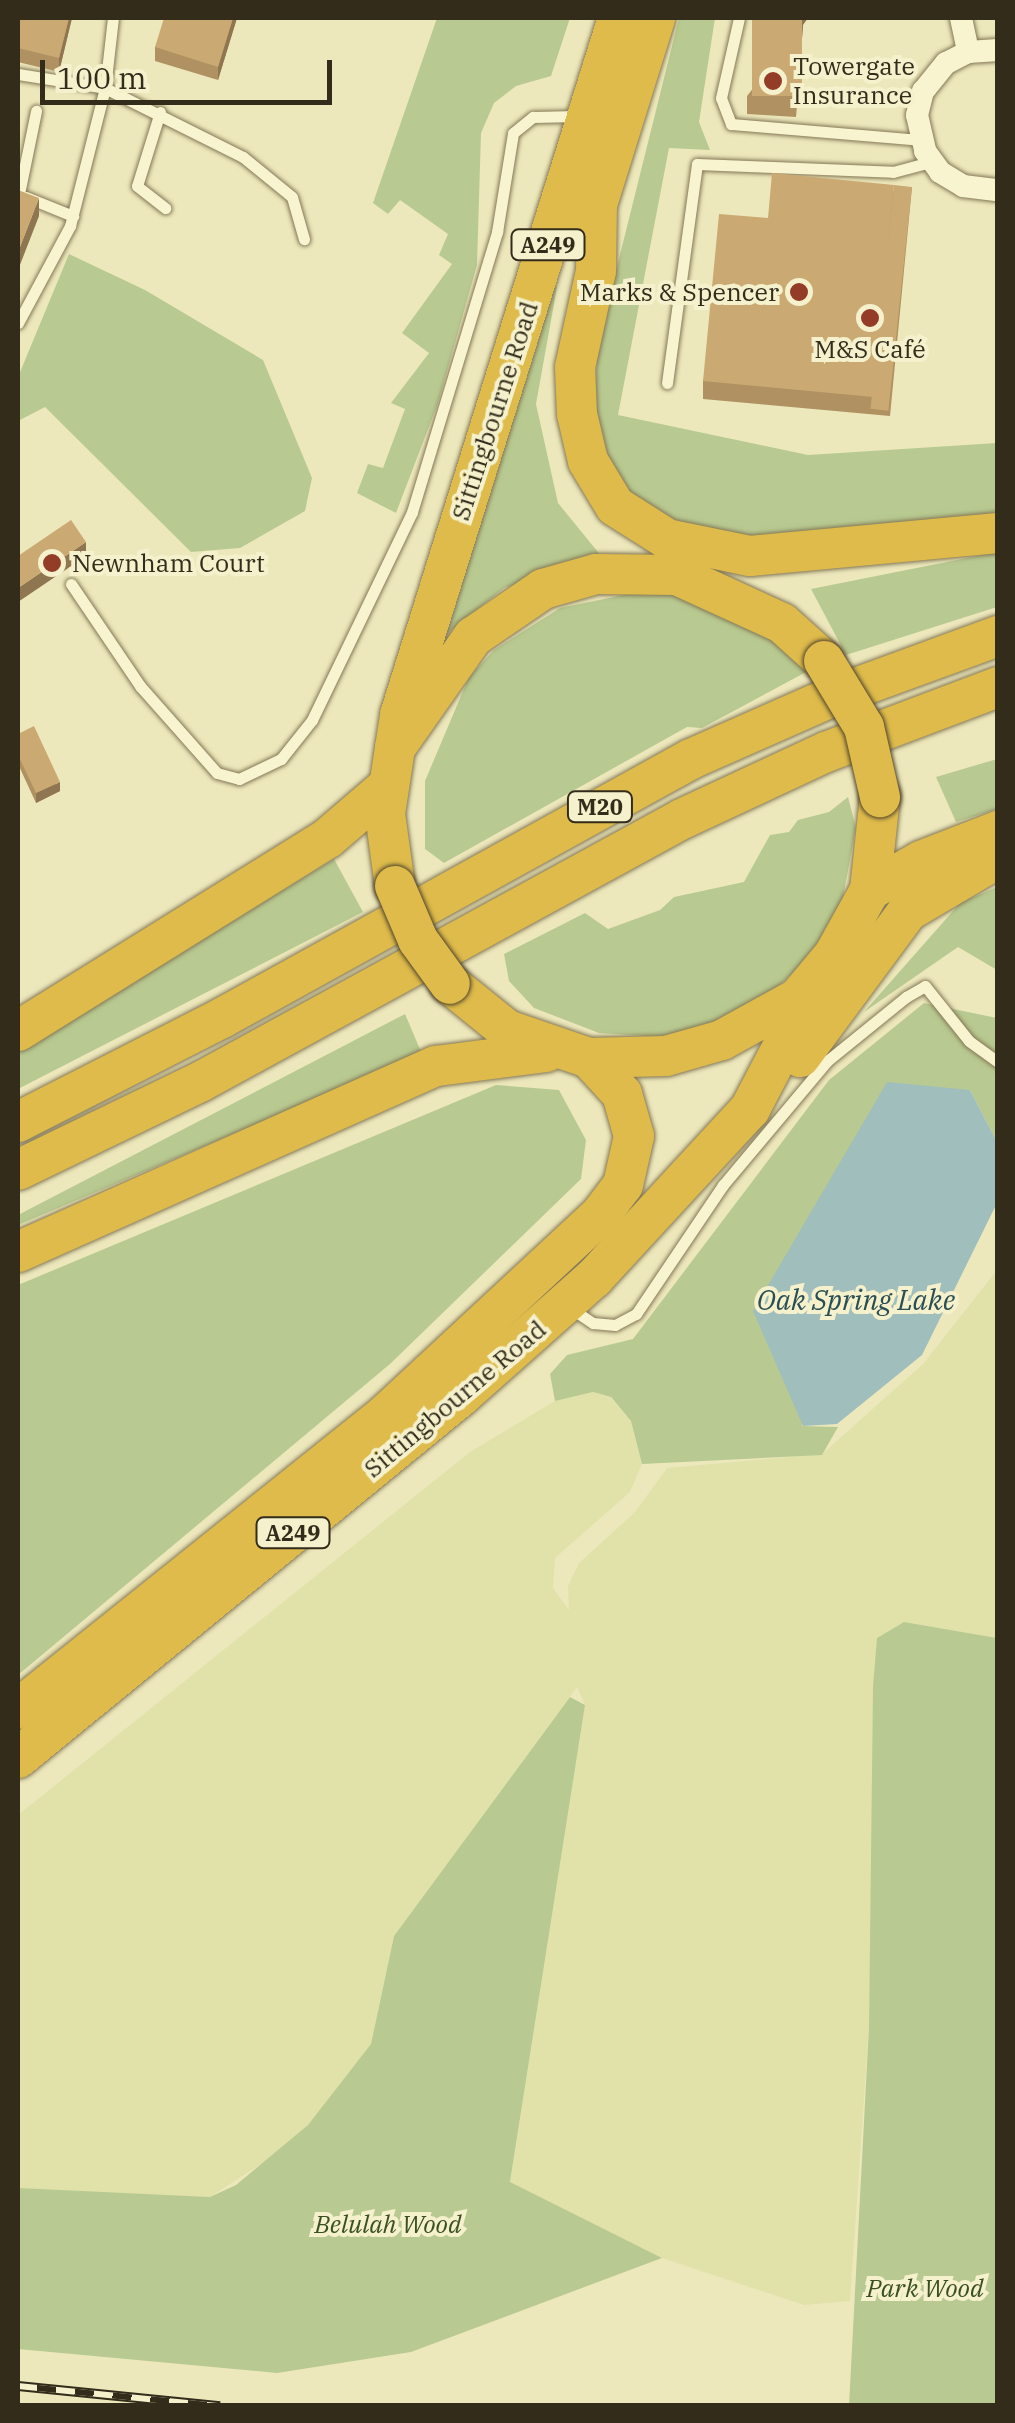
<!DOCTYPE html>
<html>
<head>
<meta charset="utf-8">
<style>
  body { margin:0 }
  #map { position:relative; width:1015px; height:2423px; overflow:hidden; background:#ede8bc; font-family:"IBM Plex Serif",serif }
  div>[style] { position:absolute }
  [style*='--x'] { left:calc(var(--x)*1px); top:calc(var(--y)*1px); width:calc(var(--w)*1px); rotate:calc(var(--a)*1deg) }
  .farmland>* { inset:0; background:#e0e2aa }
  .green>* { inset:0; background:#b8ca91 }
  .water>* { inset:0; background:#a0bebb }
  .roads { filter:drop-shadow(0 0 2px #847856) drop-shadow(0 0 2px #847856) }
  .lane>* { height:11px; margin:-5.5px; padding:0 5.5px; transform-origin:5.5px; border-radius:5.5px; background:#f8f4cf }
  .street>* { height:22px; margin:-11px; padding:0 11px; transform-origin:11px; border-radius:11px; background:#f8f4cf }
  .highway>* { height:40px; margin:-20px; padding:0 20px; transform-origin:20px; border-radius:20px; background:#debb4b }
  .rail>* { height:10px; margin-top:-5px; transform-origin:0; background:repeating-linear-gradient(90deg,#f5f1cc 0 19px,#332c1b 0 38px); box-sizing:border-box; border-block:2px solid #332c1b }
  .bridges { filter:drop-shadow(0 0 2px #52452b) drop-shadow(0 0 2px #52452b) }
  .highway-bridge>* { height:40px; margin:-20px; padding:0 20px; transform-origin:20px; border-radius:20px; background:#debb4b }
  .wall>* { inset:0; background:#af9162 }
  .shaded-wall>* { inset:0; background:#8e7650 }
  .building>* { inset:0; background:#cba972; transform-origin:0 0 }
  .dots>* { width:28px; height:28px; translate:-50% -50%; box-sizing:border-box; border:5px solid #f5f1cc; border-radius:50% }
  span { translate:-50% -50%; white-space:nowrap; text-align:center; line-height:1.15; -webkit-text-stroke:8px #f5f1cc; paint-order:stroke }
  .shield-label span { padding:2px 8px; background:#f5f1cc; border:2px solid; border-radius:8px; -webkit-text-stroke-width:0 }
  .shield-label { font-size:22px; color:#332c1b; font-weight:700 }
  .poi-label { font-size:25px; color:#332c1b }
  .left { translate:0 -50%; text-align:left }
  .right { translate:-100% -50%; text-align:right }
  .street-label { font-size:25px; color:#332c1b }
  .park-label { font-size:25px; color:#3b5022; font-style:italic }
  .water-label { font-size:28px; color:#2a4e53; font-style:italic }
  .frame { position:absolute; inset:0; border:20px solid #332c1b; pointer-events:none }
  .scale { position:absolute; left:40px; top:60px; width:292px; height:45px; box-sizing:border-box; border:5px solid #332c1b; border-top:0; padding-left:12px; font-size:30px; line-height:35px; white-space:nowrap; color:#332c1b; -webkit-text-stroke:8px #f5f1cc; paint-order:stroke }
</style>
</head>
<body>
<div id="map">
  <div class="farmland">
    <div style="clip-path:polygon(997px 1270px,997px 1638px,904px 1622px,877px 1638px,869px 2027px,850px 2301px,804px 2305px,662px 2258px,510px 2183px,585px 1705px,577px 1687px,394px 1936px,371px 2044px,342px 2093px,278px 2153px,210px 2197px,18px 2189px,18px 1815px,470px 1452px,555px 1401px,593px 1392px,610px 1397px,631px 1421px,642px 1464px,630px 1492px,555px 1558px,553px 1588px,569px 1610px,568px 1586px,579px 1563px,635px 1512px,667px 1468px,822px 1454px,923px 1364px)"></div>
  </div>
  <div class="green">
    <div style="clip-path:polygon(437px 18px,570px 18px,551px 76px,516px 86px,494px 103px,481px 133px,477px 265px,438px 403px,396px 513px,357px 493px,368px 464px,383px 468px,405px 409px,391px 403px,429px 353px,402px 333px,452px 264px,439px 255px,448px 234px,400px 200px,388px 214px,373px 203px)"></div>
    <div style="clip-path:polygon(679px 18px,715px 18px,699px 122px,710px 150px,669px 148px,618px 415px,808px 455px,997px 443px,997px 519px,798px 541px,694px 531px,635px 502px,609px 466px,595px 418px,597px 347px)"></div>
    <div style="clip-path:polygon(69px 254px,145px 290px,263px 360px,312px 478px,305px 511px,240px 548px,191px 552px,45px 407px,18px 421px,18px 377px)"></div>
    <div style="clip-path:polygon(549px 285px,557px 287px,536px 404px,558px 503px,602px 557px,504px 588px,444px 636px)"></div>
    <div style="clip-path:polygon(997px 552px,997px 607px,846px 655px,811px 589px)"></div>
    <div style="clip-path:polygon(633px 593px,671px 594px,777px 639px,808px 671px,702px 728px,687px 727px,444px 863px,425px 849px,425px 781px,469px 677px,494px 650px,560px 608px)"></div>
    <div style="clip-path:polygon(997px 759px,997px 809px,956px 822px,936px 777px)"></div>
    <div style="clip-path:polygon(848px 797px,856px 828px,842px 902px,813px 954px,753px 1010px,663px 1037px,599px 1033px,534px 1008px,509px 981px,504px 954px,585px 913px,608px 929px,660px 910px,674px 897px,744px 882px,770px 835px,789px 832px,798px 820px,829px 812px)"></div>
    <div style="clip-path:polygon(334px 859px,363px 912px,18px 1089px,18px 1052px)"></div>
    <div style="clip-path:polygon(997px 887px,997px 970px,958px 947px,864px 1012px,960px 903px)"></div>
    <div style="clip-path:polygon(924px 1003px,997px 1018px,997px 1142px,970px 1090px,802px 1426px,838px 1427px,822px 1455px,642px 1464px,631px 1421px,611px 1397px,593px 1392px,555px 1401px,550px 1374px,567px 1355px,633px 1339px,829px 1080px)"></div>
    <div style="clip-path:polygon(405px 1014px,422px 1054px,18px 1225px,18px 1215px)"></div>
    <div style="clip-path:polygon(496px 1085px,559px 1090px,586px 1140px,581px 1179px,390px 1364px,18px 1675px,18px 1285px)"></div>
    <div style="clip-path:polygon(904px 1622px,997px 1638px,997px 2405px,849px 2405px,869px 2027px,873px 1686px,877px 1638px)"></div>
    <div style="clip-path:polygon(570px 1697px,585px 1705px,510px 2182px,662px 2258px,411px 2352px,277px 2373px,18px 2349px,18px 2188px,210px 2197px,236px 2185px,308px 2125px,371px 2044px,394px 1936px)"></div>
  </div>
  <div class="water">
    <div style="clip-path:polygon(887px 1082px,970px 1090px,997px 1142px,997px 1203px,922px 1355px,837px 1424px,803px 1426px,753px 1311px)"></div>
  </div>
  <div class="roads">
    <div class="lane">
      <div style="--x:739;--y:18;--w:82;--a:102.7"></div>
      <div style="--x:721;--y:98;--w:28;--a:69"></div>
      <div style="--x:731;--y:124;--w:190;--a:4.8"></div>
      <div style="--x:18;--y:74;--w:88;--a:9.1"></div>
      <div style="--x:105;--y:88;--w:154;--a:26.6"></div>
      <div style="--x:243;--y:157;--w:63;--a:39.2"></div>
      <div style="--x:292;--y:197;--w:44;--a:74.1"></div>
      <div style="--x:160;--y:112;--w:77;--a:107.3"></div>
      <div style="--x:137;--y:186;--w:36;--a:38"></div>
      <div style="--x:19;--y:194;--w:85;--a:-78.4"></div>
      <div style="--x:26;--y:197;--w:51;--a:22"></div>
      <div style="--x:18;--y:323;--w:110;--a:-61.8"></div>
      <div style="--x:70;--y:226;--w:142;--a:-75.8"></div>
      <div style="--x:105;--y:88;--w:70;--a:-83.5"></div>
      <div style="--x:667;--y:383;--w:221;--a:-82.2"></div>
      <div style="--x:697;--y:164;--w:196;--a:2.3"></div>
      <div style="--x:893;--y:172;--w:39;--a:-15"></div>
      <div style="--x:71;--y:584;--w:123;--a:55.9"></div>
      <div style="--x:140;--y:686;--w:116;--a:48.5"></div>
      <div style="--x:217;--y:773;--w:23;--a:15"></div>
      <div style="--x:239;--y:779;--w:47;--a:-25.5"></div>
      <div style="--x:281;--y:759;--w:50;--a:-51.5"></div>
      <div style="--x:312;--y:720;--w:231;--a:-64.3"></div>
      <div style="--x:412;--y:512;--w:293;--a:-73.1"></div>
      <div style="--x:497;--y:232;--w:100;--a:-80.8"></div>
      <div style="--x:513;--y:133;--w:26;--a:-39"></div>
      <div style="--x:533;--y:117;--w:45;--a:-1.3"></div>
      <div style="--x:569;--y:1307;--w:29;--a:34"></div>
      <div style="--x:593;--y:1323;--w:22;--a:5"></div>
      <div style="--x:615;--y:1325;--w:24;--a:-28"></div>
      <div style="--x:636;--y:1314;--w:156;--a:-56"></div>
      <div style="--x:723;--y:1185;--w:162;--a:-50"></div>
      <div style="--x:827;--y:1061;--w:102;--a:-39"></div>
      <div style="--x:906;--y:997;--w:22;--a:-30"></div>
      <div style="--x:925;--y:986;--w:70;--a:51.3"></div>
      <div style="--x:969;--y:1041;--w:36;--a:36"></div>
    </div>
    <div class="street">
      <div style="--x:961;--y:18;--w:35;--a:78"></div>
      <div style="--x:998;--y:50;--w:30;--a:176"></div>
      <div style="--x:968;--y:52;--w:25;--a:153"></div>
      <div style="--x:946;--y:63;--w:36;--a:129"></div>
      <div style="--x:923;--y:91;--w:25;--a:104"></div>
      <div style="--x:917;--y:115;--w:37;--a:77"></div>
      <div style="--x:925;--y:151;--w:26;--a:54"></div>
      <div style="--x:940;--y:172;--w:27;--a:31"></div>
      <div style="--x:963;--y:186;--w:35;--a:7"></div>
    </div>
    <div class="highway">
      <div style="--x:597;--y:201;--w:70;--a:90.8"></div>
      <div style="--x:596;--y:271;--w:98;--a:102.3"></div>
      <div style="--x:575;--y:367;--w:47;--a:87.6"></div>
      <div style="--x:577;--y:414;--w:48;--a:76.8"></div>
      <div style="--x:588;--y:461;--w:52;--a:59"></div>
      <div style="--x:615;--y:506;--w:62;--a:32.4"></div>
      <div style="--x:667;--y:539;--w:85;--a:11.6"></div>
      <div style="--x:750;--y:556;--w:249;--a:-5.3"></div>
      <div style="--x:591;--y:224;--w:216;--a:-72.7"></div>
      <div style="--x:395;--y:748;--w:33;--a:-81"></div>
      <div style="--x:400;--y:715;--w:730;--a:-72.63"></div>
      <div style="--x:395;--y:886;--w:73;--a:-97.9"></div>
      <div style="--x:385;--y:814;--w:67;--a:-81.4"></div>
      <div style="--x:395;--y:748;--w:136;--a:-54.9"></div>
      <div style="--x:473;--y:637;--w:85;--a:-34.4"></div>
      <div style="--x:543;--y:589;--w:55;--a:-15.8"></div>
      <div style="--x:596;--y:574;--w:81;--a:0.7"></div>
      <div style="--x:677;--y:575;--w:115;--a:24.6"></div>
      <div style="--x:782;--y:623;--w:57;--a:42.1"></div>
      <div style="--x:870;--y:890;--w:59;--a:-29.6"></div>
      <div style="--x:921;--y:861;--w:83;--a:-21.3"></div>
      <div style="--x:450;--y:984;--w:73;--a:38.9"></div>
      <div style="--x:507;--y:1030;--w:87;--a:18.9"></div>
      <div style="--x:589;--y:1058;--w:77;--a:-1.5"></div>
      <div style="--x:666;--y:1056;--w:58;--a:-15.9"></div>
      <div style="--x:722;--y:1040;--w:87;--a:-28.9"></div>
      <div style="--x:798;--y:998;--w:56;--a:-50.1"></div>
      <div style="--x:834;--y:955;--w:74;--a:-61"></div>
      <div style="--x:870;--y:890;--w:94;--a:-83.9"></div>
      <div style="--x:18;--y:1031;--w:365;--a:-31.9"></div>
      <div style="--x:328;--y:838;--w:78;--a:-40.8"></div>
      <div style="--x:800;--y:1057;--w:182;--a:-53.5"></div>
      <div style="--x:908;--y:911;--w:104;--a:-30.5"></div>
      <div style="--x:18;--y:1122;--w:229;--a:-27"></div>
      <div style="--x:222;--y:1018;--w:536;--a:-28.91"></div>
      <div style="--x:691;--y:759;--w:156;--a:-23.8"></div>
      <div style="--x:834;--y:696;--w:175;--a:-20.1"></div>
      <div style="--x:18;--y:1170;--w:202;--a:-25.8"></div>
      <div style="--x:200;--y:1082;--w:549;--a:-28.62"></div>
      <div style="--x:682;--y:819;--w:159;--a:-25"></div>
      <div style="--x:826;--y:752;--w:184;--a:-20.7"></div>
      <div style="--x:18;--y:1252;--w:458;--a:-24"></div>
      <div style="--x:436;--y:1066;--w:111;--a:-7.3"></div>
      <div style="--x:18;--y:1709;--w:470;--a:-38.7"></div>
      <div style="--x:385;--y:1415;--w:295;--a:-42.9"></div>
      <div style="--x:601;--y:1214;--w:36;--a:-53"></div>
      <div style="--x:623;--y:1185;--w:50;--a:-77.3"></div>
      <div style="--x:634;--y:1136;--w:44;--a:-105.9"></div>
      <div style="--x:622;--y:1094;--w:49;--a:-132.5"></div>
      <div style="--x:18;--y:1758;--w:572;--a:-39.25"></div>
      <div style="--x:461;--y:1396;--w:178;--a:-41.6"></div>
      <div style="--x:594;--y:1278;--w:230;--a:-47.3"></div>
      <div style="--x:750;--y:1109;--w:151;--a:-62.4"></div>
    </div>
  </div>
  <div class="rail">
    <div style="--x:18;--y:2386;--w:203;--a:5.7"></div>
  </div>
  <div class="bridges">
    <div class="highway-bridge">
      <div style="--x:824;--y:661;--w:77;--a:58.8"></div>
      <div style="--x:864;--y:727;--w:72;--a:77.1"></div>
      <div style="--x:395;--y:886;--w:59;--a:66.9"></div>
      <div style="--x:418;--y:940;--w:54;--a:54"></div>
    </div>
  </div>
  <div class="wall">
    <div style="clip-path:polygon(72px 18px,59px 72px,18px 62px,18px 27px)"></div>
    <div style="clip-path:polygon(237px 18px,218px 80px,155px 61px,155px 47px)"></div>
    <div style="clip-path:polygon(803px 25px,796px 117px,747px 114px,747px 96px)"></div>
    <div style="clip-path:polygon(912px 187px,890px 416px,703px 399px,703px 381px,768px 218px)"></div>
    <div style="clip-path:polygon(18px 734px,60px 791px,36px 803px,18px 764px)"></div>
  </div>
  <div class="shaded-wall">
    <div style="clip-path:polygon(69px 18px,72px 18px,59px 72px,59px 58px)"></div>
    <div style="clip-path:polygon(233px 18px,237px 18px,218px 80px,218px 67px)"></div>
    <div style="clip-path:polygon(802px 18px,808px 18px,803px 25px,796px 117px)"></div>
    <div style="clip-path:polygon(39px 198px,39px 216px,18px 270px,18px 252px)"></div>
    <div style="clip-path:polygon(86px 542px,86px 556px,18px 602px,18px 588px)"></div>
    <div style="clip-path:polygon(60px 782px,60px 791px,36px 803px,36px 793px)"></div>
  </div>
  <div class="building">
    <div style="clip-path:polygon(20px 18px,69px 18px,59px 58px,18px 48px,18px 27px)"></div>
    <div style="clip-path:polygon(164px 18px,233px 18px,218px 67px,155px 47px)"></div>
    <div style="left:752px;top:18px;width:50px;height:78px"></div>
    <div style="clip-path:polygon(772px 173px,894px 185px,873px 397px,703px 381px,719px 214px,768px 218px)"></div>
    <div style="left:894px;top:185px;width:18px;height:225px;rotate:6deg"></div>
    <div style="clip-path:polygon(18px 190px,39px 198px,18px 252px)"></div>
    <div style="clip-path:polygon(71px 520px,86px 542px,18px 588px,18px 556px)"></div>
    <div style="clip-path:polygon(34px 726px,60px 782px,36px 793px,18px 755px,18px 734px)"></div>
  </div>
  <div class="dots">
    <div style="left:773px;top:81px;background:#933c27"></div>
    <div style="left:799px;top:292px;background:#933c27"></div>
    <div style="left:870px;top:318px;background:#933c27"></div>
    <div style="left:52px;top:563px;background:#933c27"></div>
  </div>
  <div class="shield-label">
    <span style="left:548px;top:245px">A249</span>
    <span style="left:600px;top:807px">M20</span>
    <span style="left:293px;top:1533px">A249</span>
  </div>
  <div class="poi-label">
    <span class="left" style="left:793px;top:81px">Towergate<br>Insurance</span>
    <span class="right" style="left:779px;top:292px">Marks &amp; Spencer</span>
    <span style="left:870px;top:349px">M&amp;S Café</span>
    <span class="left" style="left:72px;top:563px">Newnham Court</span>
  </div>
  <div class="street-label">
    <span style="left:495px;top:411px;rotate:-72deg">Sittingbourne Road</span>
    <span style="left:455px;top:1399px;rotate:-40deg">Sittingbourne Road</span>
  </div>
  <div class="park-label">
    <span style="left:388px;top:2224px">Belulah Wood</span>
    <span style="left:925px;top:2288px">Park Wood</span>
  </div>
  <div class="water-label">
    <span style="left:856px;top:1300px">Oak Spring Lake</span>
  </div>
  <div class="frame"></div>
  <div class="scale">100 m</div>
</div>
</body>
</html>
